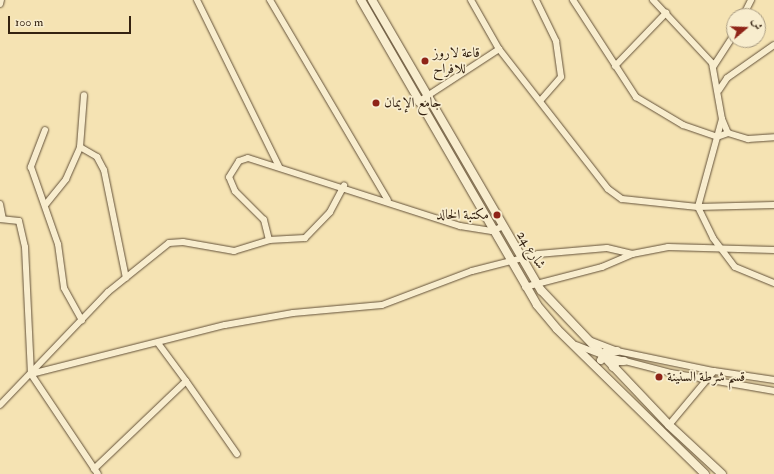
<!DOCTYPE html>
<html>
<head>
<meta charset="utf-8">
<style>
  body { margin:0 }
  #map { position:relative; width:774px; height:474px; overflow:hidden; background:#f5e3b3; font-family:"IM FELL Double Pica",Amiri,serif }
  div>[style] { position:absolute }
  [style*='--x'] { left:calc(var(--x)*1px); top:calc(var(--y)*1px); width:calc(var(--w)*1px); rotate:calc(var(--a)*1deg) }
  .roads { filter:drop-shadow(0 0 1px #64523a) drop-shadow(0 0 1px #64523a) }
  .minor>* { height:6px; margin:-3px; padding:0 3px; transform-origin:3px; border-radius:3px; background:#f8edce }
  .tertiary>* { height:8px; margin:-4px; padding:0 4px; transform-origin:4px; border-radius:4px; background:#f8edce }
  .dots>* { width:11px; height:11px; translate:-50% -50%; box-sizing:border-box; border:2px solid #f8edce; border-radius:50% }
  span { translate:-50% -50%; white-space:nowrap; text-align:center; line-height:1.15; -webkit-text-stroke:3.5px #f8edce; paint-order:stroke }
  .poi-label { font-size:14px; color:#342211 }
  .left { translate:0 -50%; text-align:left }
  .right { translate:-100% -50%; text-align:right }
  .street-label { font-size:14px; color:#342211 }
  .north { position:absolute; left:726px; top:8px; width:40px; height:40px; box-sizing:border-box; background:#f8edce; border:1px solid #aa9c82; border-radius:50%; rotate:71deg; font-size:11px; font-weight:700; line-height:16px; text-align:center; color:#342211 }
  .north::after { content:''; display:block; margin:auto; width:14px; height:18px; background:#8f2418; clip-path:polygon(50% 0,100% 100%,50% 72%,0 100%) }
  .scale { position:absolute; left:8px; top:16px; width:123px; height:18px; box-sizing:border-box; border:2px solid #342211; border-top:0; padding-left:5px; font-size:12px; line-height:14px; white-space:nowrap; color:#342211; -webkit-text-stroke:3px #f8edce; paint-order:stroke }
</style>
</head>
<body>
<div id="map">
  <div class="roads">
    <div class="minor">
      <div style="--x:197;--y:0;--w:186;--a:63.8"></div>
      <div style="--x:270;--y:0;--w:232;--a:59.5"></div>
      <div style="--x:471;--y:0;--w:56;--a:60.3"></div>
      <div style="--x:499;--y:49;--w:177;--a:52.1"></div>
      <div style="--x:608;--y:189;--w:17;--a:36"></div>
      <div style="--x:622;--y:199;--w:76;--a:6"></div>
      <div style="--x:698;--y:207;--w:34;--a:64"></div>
      <div style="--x:713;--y:238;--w:36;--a:53"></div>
      <div style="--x:735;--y:267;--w:42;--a:22.3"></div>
      <div style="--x:536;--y:0;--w:46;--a:64"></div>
      <div style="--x:556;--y:41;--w:36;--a:82"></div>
      <div style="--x:561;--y:77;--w:30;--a:131"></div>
      <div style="--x:573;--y:0;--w:116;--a:57"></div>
      <div style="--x:636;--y:97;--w:55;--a:30.8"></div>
      <div style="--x:683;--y:125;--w:36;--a:19"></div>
      <div style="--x:717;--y:137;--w:12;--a:-20"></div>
      <div style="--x:728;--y:133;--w:21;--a:17"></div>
      <div style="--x:748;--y:139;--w:26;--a:-4"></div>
      <div style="--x:653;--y:0;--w:86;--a:46.9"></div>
      <div style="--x:712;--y:63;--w:57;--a:79.9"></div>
      <div style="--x:722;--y:119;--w:15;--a:67"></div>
      <div style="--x:0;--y:4;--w:4;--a:-76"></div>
      <div style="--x:743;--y:16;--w:18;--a:-63"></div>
      <div style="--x:615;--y:66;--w:74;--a:-46.1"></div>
      <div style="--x:713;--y:67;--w:38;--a:-57"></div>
      <div style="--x:719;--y:90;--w:14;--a:-56"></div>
      <div style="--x:727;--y:78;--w:57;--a:-35.1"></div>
      <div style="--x:418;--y:102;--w:97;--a:-33.2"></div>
      <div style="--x:722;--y:119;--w:91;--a:105.3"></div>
      <div style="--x:698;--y:207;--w:76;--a:-1.5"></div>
      <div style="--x:45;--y:130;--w:40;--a:111"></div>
      <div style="--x:31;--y:167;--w:82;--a:70.7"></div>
      <div style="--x:58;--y:244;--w:44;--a:82.2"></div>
      <div style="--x:64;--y:288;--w:37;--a:61"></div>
      <div style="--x:80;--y:147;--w:20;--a:30"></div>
      <div style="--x:97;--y:157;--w:15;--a:62"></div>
      <div style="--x:104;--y:170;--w:110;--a:78.5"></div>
      <div style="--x:0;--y:204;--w:15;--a:79"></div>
      <div style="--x:46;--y:204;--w:32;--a:-51"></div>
      <div style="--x:66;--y:179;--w:35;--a:-66"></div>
      <div style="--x:80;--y:147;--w:52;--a:-85.6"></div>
      <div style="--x:0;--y:219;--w:19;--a:6"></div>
      <div style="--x:19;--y:221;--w:27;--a:77"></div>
      <div style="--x:25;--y:247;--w:127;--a:87.3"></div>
      <div style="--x:31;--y:374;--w:120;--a:56.2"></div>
      <div style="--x:269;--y:240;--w:36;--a:-3"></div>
      <div style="--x:305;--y:238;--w:36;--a:-46"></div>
      <div style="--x:330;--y:212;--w:30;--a:-62"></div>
      <div style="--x:525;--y:287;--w:80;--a:-14.6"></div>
      <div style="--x:602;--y:267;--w:33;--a:-23"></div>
      <div style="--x:632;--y:254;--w:37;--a:-11"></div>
      <div style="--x:668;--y:247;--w:106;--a:1.6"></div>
      <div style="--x:589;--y:340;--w:30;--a:21"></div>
      <div style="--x:617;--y:351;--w:99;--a:11.7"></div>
      <div style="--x:714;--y:371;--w:61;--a:8.5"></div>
      <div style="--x:576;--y:345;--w:28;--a:21"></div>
      <div style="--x:602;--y:355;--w:71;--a:14.6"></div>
      <div style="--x:671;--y:373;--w:105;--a:9.9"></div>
      <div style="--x:31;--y:374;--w:200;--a:-14.2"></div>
      <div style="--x:225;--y:325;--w:69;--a:-10"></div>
      <div style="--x:293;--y:313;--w:89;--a:-5.1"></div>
      <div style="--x:382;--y:305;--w:96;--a:-20.7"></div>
      <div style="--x:472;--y:271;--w:68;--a:-14.4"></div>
      <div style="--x:538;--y:254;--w:69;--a:-5"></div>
      <div style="--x:607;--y:248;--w:26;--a:13"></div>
      <div style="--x:186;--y:381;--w:89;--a:55.1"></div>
      <div style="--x:0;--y:405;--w:156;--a:-46.3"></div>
      <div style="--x:108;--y:292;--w:78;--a:-38.8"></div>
      <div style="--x:169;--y:243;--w:14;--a:-4"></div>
      <div style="--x:183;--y:242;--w:52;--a:10"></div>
      <div style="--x:234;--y:251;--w:37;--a:-17"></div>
      <div style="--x:269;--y:240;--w:21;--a:-104"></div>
      <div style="--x:264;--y:220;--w:41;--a:-135"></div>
      <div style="--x:235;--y:191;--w:15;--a:-113"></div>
      <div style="--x:229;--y:177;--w:19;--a:-58"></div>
      <div style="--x:239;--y:161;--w:9;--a:-18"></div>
      <div style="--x:248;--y:158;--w:223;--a:17.8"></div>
      <div style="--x:460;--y:226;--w:32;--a:9"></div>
      <div style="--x:492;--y:231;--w:10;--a:-24"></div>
      <div style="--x:669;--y:425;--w:70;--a:-50.2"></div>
      <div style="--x:94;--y:469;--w:127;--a:-43.7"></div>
      <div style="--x:186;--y:381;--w:47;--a:-126.4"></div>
    </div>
    <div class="tertiary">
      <div style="--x:361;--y:0;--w:352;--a:60"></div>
      <div style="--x:537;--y:305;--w:31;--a:50"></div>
      <div style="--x:557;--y:329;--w:207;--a:44.4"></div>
      <div style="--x:372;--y:0;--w:336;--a:59.8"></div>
      <div style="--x:541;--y:290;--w:186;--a:46.5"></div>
      <div style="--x:669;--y:425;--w:72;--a:42.8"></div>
      <div style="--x:601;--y:360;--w:9;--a:-58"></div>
      <div style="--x:606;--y:352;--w:11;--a:-5"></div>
      <div style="--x:613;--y:367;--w:7;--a:-56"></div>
      <div style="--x:617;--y:361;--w:7;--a:0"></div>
    </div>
  </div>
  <div class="dots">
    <div style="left:425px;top:61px;background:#8f2418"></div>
    <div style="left:376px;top:103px;background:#8f2418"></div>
    <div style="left:497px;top:215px;background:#8f2418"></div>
    <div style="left:659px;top:377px;background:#8f2418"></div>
  </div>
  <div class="poi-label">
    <span class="left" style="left:433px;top:61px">قاعة لاروز<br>للافراح</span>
    <span class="left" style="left:384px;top:103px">جامع الإيمان</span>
    <span class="right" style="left:489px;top:215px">مكتبة الخالد</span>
    <span class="left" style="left:667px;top:377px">قسم شرطة السنينة</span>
  </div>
  <div class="street-label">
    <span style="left:531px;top:250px;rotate:58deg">شارع 24</span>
  </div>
  <div class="north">ش</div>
  <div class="scale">100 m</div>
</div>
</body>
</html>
